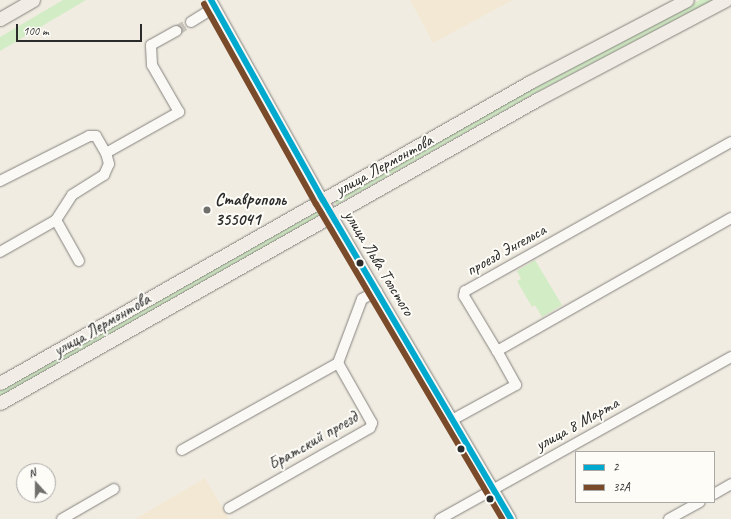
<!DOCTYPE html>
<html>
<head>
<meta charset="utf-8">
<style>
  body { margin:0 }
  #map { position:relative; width:731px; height:519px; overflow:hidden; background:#f1ece2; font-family:Caveat,sans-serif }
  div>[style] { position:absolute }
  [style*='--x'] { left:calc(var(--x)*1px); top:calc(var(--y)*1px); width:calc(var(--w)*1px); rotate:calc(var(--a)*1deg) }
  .built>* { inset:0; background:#f2e8d4 }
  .green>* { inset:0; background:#d2ecc5 }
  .minor-tunnel>* { height:10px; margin-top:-5px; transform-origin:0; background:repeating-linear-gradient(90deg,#c9c5bd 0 10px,transparent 0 15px) }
  .roads { filter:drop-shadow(0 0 1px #84827d) drop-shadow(0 0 1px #84827d) }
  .minor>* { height:10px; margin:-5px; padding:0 5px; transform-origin:5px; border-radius:5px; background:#faf9f6 }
  .major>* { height:13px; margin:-6.5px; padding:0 6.5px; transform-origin:6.5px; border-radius:6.5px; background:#f1ece5 }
  .bus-1>* { height:6px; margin:-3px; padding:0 3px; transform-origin:3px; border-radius:3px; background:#00a9ce }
  .bus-2>* { height:6px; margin:-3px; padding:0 3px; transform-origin:3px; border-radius:3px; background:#7a4b2a }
  .dots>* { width:11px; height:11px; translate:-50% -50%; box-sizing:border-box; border:2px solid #fdfcf7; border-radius:50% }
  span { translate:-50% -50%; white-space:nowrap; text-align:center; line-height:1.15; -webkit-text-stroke:4px #fdfcf7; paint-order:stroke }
  .street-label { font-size:17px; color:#2b2b2b }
  .poi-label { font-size:17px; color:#2b2b2b; font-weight:700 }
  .left { translate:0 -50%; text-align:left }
  .legend { position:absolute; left:575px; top:451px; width:140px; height:52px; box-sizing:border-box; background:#fdfcf7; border:1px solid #a9a8a5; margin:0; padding:5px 7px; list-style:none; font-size:12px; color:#2b2b2b }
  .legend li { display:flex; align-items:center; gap:8px; height:20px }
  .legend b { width:20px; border:1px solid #a9a8a5 }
  .north { position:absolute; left:16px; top:463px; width:40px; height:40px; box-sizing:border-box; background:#fdfcf7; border:1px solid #a9a8a5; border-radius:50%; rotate:339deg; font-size:11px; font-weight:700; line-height:16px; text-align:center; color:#2b2b2b }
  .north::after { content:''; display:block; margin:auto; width:14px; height:18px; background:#706f6b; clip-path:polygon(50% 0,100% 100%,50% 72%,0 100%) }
  .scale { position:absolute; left:16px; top:24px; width:126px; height:18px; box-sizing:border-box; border:2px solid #2b2b2b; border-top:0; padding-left:5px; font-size:12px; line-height:14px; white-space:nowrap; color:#2b2b2b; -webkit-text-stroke:3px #fdfcf7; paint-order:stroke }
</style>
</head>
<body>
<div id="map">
  <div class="built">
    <div style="clip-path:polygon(410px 0,513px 0,433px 43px)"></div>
    <div style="clip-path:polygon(205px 478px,229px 519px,135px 519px)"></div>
  </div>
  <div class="green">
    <div style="clip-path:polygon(63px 0,86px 0,0 51px,0 37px)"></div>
    <div style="clip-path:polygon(700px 0,713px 0,535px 93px,336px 205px,335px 201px,532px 88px)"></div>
    <div style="clip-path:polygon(318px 211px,320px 215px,0 396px,0 390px)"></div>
    <div style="clip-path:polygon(535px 260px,562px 305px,542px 317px,535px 305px,532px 307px,517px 281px,521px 279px,517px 271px)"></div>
  </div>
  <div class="minor-tunnel">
    <div style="--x:176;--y:31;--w:17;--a:-31"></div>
  </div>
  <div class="roads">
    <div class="minor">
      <div style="--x:211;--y:0;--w:229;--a:60.8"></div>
      <div style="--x:323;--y:200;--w:370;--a:59.5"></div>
      <div style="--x:191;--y:22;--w:28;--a:-32"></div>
      <div style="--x:731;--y:142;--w:305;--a:150.7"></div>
      <div style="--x:465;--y:291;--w:5;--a:101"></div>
      <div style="--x:464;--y:296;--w:64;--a:59"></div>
      <div style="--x:497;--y:351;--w:269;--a:-29.6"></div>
      <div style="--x:0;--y:181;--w:100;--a:-26.8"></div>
      <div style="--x:89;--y:136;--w:7;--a:0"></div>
      <div style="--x:96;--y:136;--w:20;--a:60"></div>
      <div style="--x:106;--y:153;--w:84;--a:-29.3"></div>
      <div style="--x:179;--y:112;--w:54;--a:-119.9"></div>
      <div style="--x:152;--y:65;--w:20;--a:-93"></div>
      <div style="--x:151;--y:45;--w:29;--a:-29"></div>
      <div style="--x:56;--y:220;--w:47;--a:60.7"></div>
      <div style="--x:0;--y:252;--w:64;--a:-29.7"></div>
      <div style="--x:56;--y:220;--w:30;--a:-57"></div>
      <div style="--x:72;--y:195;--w:38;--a:-32"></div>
      <div style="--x:104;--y:175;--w:12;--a:-66"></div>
      <div style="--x:109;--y:164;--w:11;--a:-105"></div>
      <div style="--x:338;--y:363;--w:68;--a:-69.4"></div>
      <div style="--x:362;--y:299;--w:17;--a:-28"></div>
      <div style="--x:452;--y:420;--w:73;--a:-28.7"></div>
      <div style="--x:516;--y:385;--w:39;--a:-119"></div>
      <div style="--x:182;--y:450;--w:179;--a:-29.1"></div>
      <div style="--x:338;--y:363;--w:69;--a:60.5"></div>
      <div style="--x:372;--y:423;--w:5;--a:112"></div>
      <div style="--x:370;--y:428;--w:162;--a:150.4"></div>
      <div style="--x:714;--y:494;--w:20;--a:-30"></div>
      <div style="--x:62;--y:519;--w:60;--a:-30"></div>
      <div style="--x:440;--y:519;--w:333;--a:-29.1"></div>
      <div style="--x:669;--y:519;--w:35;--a:-29"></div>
    </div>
    <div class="major">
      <div style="--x:0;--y:19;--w:38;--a:-30"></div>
      <div style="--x:0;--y:383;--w:610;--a:-29.59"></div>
      <div style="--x:530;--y:82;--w:177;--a:-27.6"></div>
      <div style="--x:0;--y:403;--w:618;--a:-29.47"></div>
      <div style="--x:538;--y:99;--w:212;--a:-27.8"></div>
    </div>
  </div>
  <div class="bus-1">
    <div style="--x:211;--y:0;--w:229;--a:60.8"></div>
    <div style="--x:323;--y:200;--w:370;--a:59.5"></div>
  </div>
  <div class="bus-2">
    <div style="--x:204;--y:4;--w:229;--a:60.8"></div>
    <div style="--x:316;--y:204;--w:366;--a:59.4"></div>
  </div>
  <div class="dots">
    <div style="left:207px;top:210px;background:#706f6b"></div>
    <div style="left:360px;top:263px;background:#2b2b2b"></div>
    <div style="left:461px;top:449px;background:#2b2b2b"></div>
    <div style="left:490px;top:499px;background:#2b2b2b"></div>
  </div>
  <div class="street-label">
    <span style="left:384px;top:165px;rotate:-29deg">улица Лермонтова</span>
    <span style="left:506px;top:250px;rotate:-29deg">проезд Энгельса</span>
    <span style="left:379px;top:263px;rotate:59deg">улица Льва Толстого</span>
    <span style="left:102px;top:325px;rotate:-30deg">улица Лермонтова</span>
    <span style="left:577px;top:424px;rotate:-29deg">улица 8 Марта</span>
    <span style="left:313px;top:441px;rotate:-30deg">Братский проезд</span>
  </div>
  <div class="poi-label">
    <span class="left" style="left:215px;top:210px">Ставрополь<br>355041</span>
  </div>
  <ul class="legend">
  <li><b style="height:5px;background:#00a9ce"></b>2</li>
  <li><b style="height:5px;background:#7a4b2a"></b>32A</li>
  </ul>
  <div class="north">N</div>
  <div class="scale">100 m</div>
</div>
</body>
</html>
